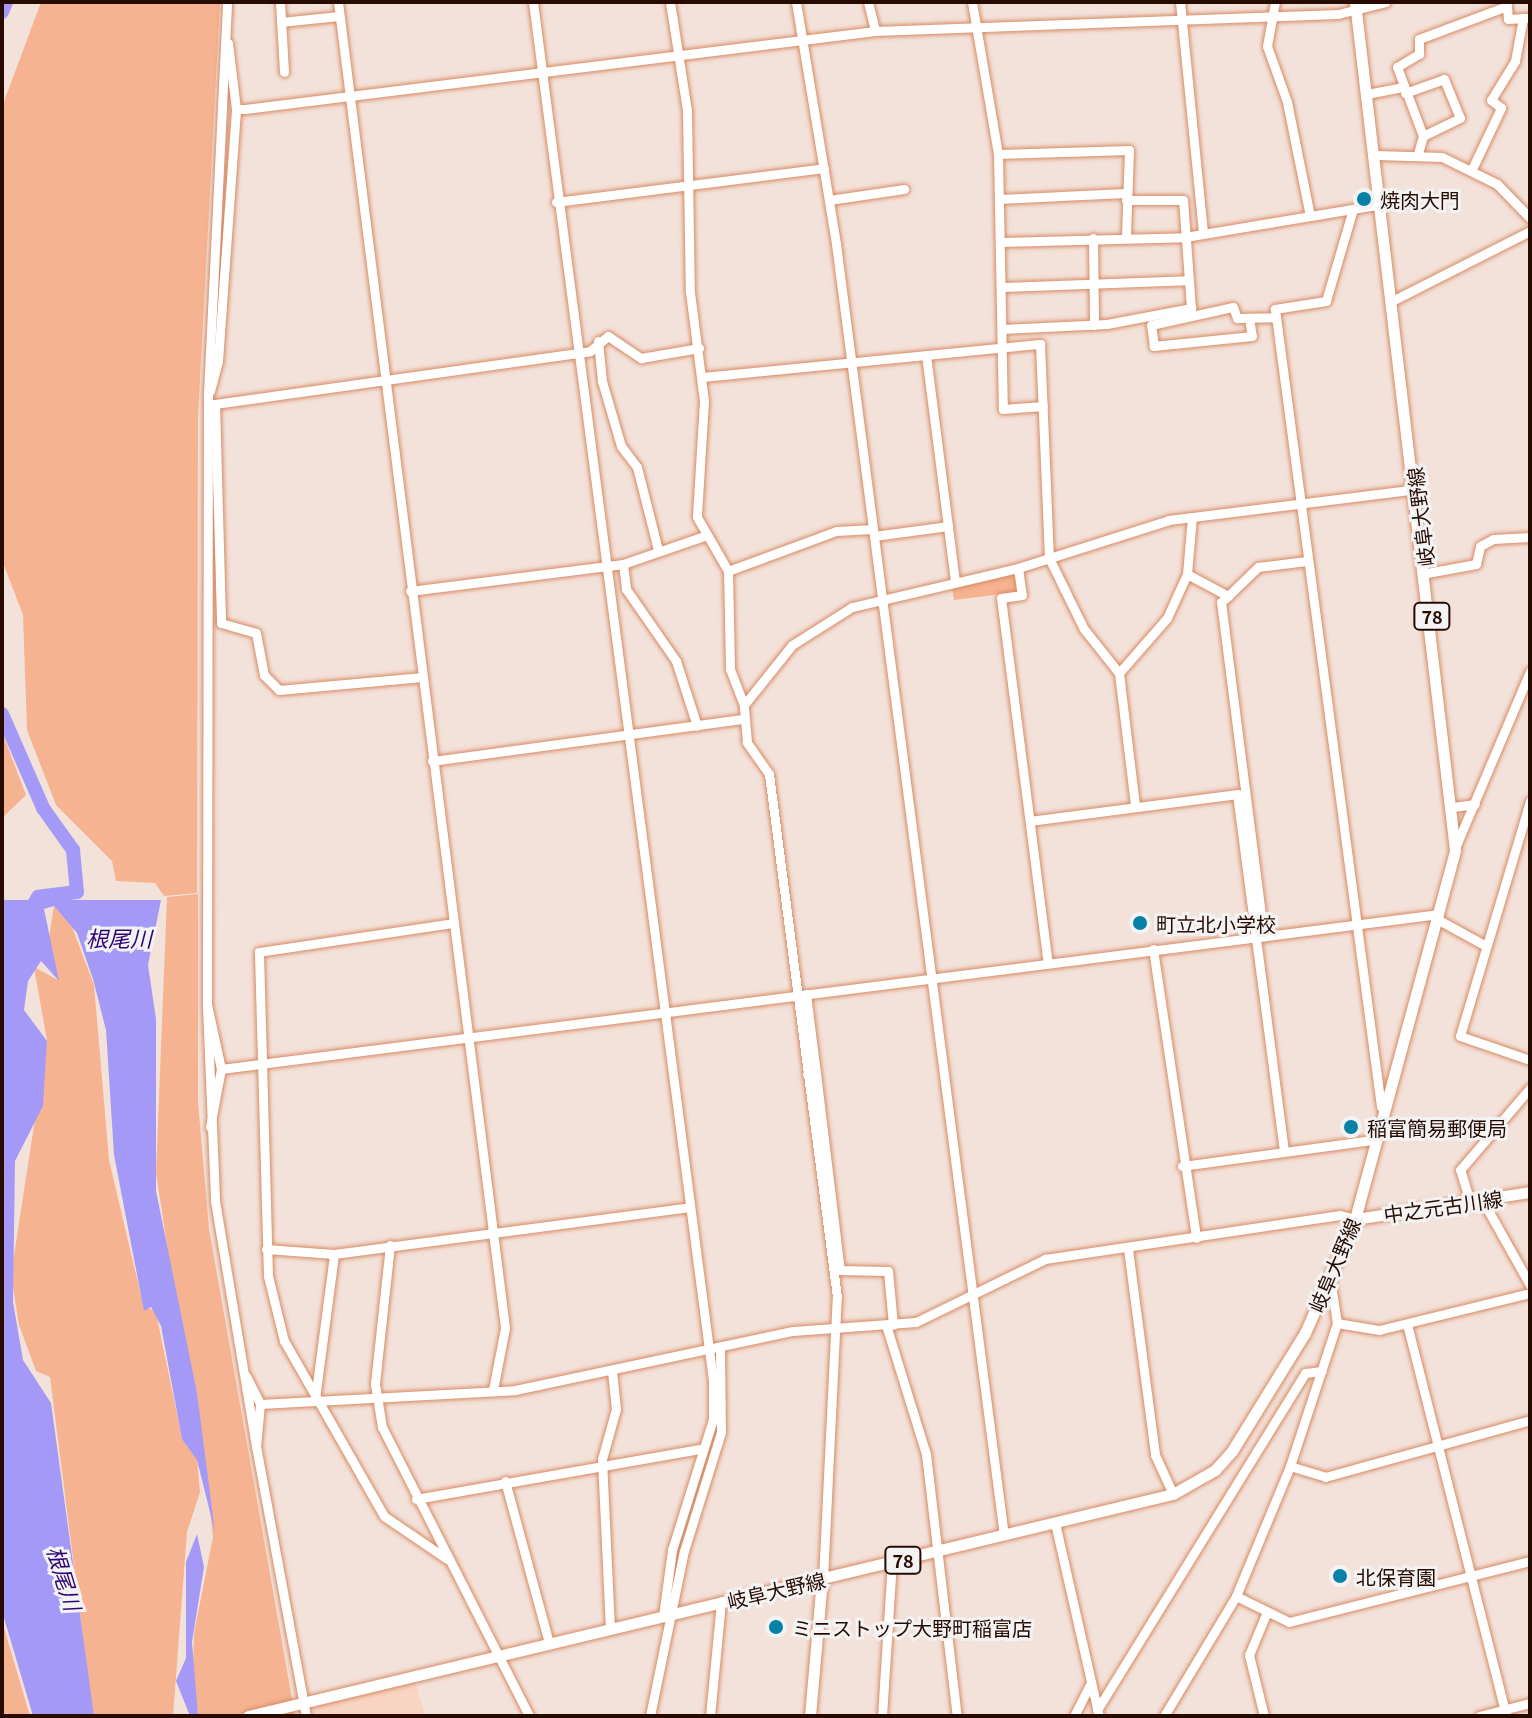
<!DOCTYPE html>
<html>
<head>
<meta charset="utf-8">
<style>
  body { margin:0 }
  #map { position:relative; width:1532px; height:1718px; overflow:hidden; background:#f3e2da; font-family:Georgia,"Noto Sans JP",serif }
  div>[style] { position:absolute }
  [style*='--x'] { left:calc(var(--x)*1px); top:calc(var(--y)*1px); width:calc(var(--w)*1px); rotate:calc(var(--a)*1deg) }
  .built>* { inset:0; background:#f8d4c2 }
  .green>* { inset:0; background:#f6b391 }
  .water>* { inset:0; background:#a499f7 }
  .river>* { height:14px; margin:-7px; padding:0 7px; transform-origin:7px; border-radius:7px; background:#a499f7 }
  .roads { filter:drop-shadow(0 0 2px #d78a63) drop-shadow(0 0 2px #d78a63) }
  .minor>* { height:9px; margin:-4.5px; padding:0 4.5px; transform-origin:4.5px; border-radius:4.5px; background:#fff }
  .major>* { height:11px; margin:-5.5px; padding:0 5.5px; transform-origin:5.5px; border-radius:5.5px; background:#fff }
  .dots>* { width:22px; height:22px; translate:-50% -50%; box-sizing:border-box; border:4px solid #f3f3f3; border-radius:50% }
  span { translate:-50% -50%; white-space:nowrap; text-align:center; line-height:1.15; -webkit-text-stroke:6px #f3f3f3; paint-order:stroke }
  .shield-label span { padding:2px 6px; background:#f3f3f3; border:2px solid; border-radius:6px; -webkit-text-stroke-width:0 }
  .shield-label { font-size:18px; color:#270a00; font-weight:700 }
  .poi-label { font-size:20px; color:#270a00 }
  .left { translate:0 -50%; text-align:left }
  .street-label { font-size:20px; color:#270a00 }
  .water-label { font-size:22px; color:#300677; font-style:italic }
  .frame { position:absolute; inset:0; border:4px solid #270a00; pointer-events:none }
</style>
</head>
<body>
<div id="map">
  <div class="built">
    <div style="clip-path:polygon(415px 1681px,425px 1716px,312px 1716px,316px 1706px)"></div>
  </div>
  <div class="green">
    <div style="clip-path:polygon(41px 2px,220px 2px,198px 417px,197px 893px,164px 896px,155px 883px,116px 881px,112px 861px,56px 805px,27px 730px,23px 615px,2px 560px,2px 107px)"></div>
    <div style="clip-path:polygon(1016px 572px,1019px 592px,954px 600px,952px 585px)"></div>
    <div style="clip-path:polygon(2px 732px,26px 795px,2px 818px)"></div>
    <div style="clip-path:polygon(198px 894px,198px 1102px,209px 1229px,295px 1716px,197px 1716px,192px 1706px,194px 1633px,213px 1537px,197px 1393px,180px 1330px,156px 1173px,167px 897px)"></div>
    <div style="clip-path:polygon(54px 906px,72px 927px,94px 985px,109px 1160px,143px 1304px,156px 1313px,182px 1438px,197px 1460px,200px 1492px,187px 1532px,173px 1716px,93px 1716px,50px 1377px,36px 1371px,19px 1325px,11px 1275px,47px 1041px,34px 967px,58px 980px,49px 937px)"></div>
    <div style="clip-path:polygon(2px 1621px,30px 1716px,2px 1716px)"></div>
  </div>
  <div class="water">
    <div style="clip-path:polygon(2px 900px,161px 900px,148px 965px,156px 1019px,156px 1191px,197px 1393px,215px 1532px,197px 1460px,182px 1439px,161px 1326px,151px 1307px,144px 1311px,114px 1155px,106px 1030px,93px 979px,77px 933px,54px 906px,44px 909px,59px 981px,41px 961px,28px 981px,24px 1010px,47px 1041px,43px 1106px,15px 1161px,13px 1302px,23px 1360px,51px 1403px,94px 1716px,33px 1716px,2px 1611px)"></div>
    <div style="clip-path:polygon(197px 1534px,204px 1567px,192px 1642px,198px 1716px,190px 1716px,176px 1681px,186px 1658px,186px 1562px)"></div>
  </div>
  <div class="river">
    <div style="--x:2;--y:12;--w:11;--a:-68"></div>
    <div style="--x:2;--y:714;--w:103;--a:66.4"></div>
    <div style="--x:43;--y:808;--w:52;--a:54.5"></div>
    <div style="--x:73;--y:850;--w:42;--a:84.6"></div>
    <div style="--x:77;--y:892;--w:39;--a:173"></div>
    <div style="--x:38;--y:897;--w:22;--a:120"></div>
  </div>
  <div class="roads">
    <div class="minor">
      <div style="--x:280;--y:2;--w:70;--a:86.7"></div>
      <div style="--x:338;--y:2;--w:1336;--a:82.82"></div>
      <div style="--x:505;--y:1328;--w:63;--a:101"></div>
      <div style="--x:533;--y:2;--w:1391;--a:82.56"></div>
      <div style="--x:713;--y:1381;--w:38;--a:90"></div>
      <div style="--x:713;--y:1419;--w:137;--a:107.4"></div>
      <div style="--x:672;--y:1550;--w:67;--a:97.8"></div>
      <div style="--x:670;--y:2;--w:110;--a:81.1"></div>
      <div style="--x:687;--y:111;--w:181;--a:89.1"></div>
      <div style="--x:690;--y:292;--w:110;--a:82.7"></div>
      <div style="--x:704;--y:401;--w:116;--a:93.5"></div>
      <div style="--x:697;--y:517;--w:62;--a:60.1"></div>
      <div style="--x:728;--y:571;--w:98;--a:88.8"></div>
      <div style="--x:730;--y:669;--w:39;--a:69"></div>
      <div style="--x:796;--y:2;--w:245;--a:80.6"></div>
      <div style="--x:836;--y:244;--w:1302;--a:82.59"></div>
      <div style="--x:868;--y:2;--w:30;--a:76"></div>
      <div style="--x:972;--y:2;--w:154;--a:80.3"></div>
      <div style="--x:998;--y:154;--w:255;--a:88.9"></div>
      <div style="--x:1003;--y:409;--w:40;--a:-4.3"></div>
      <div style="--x:1180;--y:2;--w:233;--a:84.3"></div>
      <div style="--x:1275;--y:2;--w:45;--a:100.3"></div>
      <div style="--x:1267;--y:46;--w:59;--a:70.3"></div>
      <div style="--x:1287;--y:102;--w:116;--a:78.6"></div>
      <div style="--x:281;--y:22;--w:58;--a:-5.9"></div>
      <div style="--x:228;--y:43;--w:66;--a:83.1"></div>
      <div style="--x:236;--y:109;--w:9;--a:0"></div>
      <div style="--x:245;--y:109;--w:635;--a:-7.06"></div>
      <div style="--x:875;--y:31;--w:463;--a:-2.1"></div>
      <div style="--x:1338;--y:14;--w:49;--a:-14"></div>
      <div style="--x:1405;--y:93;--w:41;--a:-19.7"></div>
      <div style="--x:1444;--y:79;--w:42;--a:67.7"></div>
      <div style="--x:1460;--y:118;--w:41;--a:154.1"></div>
      <div style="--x:1423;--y:136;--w:18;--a:106"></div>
      <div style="--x:1367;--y:94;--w:37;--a:-11"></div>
      <div style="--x:1423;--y:136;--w:74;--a:-110.6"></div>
      <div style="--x:1397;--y:67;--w:26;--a:-31"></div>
      <div style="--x:1419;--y:54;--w:15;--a:-90"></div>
      <div style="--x:1419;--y:39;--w:94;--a:-20.6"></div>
      <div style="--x:1507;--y:6;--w:13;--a:86"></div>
      <div style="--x:1508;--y:19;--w:22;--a:-3"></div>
      <div style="--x:998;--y:154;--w:131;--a:-1.7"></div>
      <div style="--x:1129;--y:150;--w:87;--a:92"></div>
      <div style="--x:1376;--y:155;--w:66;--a:1.7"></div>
      <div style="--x:1442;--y:157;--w:61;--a:26.1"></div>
      <div style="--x:1497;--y:184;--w:47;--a:45.9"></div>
      <div style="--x:1472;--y:169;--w:68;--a:-64.6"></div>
      <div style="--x:1501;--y:108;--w:13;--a:-141"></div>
      <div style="--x:1491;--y:100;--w:46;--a:-58.4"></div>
      <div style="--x:1515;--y:61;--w:44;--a:-79.5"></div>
      <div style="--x:999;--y:199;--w:127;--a:-2.7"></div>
      <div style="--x:829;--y:200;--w:76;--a:-8.3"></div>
      <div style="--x:556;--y:202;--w:270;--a:-7.2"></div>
      <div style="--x:1353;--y:209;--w:96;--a:106.4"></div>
      <div style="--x:1326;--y:301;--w:52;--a:171.1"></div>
      <div style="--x:1275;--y:309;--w:805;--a:82.43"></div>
      <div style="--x:1093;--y:238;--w:87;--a:89.3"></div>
      <div style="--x:1000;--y:242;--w:185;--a:-1.5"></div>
      <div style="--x:1185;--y:237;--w:200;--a:-9.5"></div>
      <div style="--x:1001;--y:287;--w:188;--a:-2.1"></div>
      <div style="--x:1394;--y:300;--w:153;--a:-26.9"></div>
      <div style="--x:1249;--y:318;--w:18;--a:81"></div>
      <div style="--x:1252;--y:336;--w:99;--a:174.2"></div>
      <div style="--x:1154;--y:346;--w:21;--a:-98"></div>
      <div style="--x:1151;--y:325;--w:84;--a:-12.4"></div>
      <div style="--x:1233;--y:307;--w:12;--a:70"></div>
      <div style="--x:1237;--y:318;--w:39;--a:-1"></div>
      <div style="--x:1002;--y:329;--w:105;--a:-2.7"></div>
      <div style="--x:1107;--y:324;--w:86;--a:-10.8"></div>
      <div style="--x:1191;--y:308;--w:108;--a:-94.2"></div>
      <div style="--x:1183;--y:200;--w:57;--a:180"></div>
      <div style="--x:598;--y:341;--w:40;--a:84.3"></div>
      <div style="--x:602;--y:381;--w:68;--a:73.7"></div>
      <div style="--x:621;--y:446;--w:26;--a:53"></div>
      <div style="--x:637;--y:467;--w:86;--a:75.8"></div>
      <div style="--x:926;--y:355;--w:228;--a:82.7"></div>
      <div style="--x:702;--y:377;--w:340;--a:-5.6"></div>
      <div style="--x:1040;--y:344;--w:214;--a:87.6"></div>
      <div style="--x:1049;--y:558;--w:79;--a:63.8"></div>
      <div style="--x:1084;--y:629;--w:56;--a:51.5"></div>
      <div style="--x:1119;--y:673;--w:134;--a:83.1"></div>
      <div style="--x:210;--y:391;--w:31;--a:-75"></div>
      <div style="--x:218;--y:361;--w:253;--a:-85.9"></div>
      <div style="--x:215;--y:404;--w:219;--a:88.4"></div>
      <div style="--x:221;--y:623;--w:36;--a:16"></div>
      <div style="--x:256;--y:633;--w:43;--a:79.2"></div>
      <div style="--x:264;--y:675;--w:21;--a:45"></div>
      <div style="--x:279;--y:690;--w:144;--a:-5.2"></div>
      <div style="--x:208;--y:405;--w:386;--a:-8"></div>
      <div style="--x:590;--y:351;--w:23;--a:-40"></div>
      <div style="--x:608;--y:336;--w:40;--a:34"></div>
      <div style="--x:641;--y:358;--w:59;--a:-9.8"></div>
      <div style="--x:874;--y:536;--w:75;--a:-7.7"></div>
      <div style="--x:623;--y:564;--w:25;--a:83"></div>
      <div style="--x:626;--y:589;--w:88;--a:55.2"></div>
      <div style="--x:676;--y:661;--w:68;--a:72.1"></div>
      <div style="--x:1018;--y:568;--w:27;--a:82"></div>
      <div style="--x:1022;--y:595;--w:21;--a:172"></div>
      <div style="--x:1001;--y:598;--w:368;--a:82.7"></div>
      <div style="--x:728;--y:571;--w:115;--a:-20.3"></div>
      <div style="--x:836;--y:531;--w:37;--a:-3"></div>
      <div style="--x:1427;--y:573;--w:50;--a:-10.4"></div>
      <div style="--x:1476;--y:564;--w:18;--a:-77"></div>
      <div style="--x:1480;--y:546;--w:15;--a:-28"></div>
      <div style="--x:1493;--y:539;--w:37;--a:-3"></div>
      <div style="--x:1187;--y:574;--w:47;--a:28.2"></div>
      <div style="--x:1228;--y:596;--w:42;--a:-44"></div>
      <div style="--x:1258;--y:567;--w:49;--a:-7"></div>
      <div style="--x:410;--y:591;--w:215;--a:-7.2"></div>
      <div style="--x:623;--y:564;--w:89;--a:-19"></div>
      <div style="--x:1228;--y:596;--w:9;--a:139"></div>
      <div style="--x:1221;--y:602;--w:337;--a:82.7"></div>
      <div style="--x:1119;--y:673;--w:73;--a:-48.9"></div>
      <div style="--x:1167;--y:618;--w:48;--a:-65.6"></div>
      <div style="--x:1187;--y:574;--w:57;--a:-85"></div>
      <div style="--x:432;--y:761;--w:314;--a:-7.7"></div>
      <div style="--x:1530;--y:801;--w:245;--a:106.6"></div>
      <div style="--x:1460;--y:1036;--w:74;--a:18.9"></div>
      <div style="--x:1453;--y:807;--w:22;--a:-8"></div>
      <div style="--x:1030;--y:821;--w:209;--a:-7.4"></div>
      <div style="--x:1237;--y:794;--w:359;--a:82.5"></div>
      <div style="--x:1455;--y:848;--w:192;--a:-67"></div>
      <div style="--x:1437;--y:919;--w:56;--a:28.9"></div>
      <div style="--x:1153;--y:949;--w:292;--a:81.5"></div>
      <div style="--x:806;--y:994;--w:80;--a:82.8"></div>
      <div style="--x:207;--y:1007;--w:194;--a:87.6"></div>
      <div style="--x:215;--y:1201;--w:248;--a:80.5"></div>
      <div style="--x:221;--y:1069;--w:1228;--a:-7.25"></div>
      <div style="--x:807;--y:1074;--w:9;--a:-6"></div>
      <div style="--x:816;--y:1073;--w:198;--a:83.1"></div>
      <div style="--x:210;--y:1127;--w:59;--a:-79.3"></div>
      <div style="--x:221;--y:1069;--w:66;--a:-102.2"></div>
      <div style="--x:207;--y:1004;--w:611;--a:-89.91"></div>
      <div style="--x:208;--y:393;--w:391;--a:-87.2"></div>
      <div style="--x:1182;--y:1166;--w:193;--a:-7.8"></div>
      <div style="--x:1484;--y:1203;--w:94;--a:60.7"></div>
      <div style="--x:1471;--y:1205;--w:37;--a:-107"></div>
      <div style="--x:1460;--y:1170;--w:108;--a:-49.5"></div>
      <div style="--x:390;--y:1245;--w:140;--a:96.2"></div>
      <div style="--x:375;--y:1384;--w:44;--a:80.8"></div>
      <div style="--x:382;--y:1427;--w:324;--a:63"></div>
      <div style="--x:266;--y:1249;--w:68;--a:4.2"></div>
      <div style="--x:334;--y:1254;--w:359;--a:-7.5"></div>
      <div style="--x:1128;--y:1249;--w:208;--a:82.5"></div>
      <div style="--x:1155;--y:1455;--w:43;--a:65.2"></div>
      <div style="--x:837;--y:1270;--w:51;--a:1.1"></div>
      <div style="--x:888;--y:1271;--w:54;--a:84.7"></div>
      <div style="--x:1337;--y:1323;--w:43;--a:9.5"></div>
      <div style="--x:1379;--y:1330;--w:155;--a:-13.8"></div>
      <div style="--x:1407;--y:1324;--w:404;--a:75.8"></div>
      <div style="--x:886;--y:1325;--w:135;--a:72.8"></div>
      <div style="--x:926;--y:1454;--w:264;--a:83.3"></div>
      <div style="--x:246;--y:1376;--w:31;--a:63"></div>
      <div style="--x:260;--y:1404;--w:42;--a:95.4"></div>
      <div style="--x:256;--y:1446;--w:275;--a:79.5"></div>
      <div style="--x:315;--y:1399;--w:146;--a:-82.5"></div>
      <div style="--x:260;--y:1404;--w:255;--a:-3.1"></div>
      <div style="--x:515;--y:1390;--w:284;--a:-12"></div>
      <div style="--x:793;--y:1331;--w:123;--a:-4.2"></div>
      <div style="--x:916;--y:1322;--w:144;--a:-26"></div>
      <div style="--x:1045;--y:1259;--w:298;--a:-8.5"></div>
      <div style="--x:1340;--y:1215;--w:16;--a:15"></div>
      <div style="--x:1290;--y:1466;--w:37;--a:17"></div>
      <div style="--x:1325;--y:1477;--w:213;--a:-15.5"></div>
      <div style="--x:505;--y:1481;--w:168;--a:74.8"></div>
      <div style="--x:416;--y:1499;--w:292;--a:-10"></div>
      <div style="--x:1055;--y:1523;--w:198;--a:77.2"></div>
      <div style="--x:447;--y:1559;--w:76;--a:-145.7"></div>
      <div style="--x:384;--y:1516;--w:202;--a:-119.7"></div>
      <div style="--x:284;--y:1341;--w:67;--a:-103.8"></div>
      <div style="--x:268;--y:1276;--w:324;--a:-91.6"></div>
      <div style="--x:259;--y:952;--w:196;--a:-8.5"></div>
      <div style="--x:823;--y:1579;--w:282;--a:-87.2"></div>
      <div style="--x:837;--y:1297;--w:527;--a:-97.41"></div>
      <div style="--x:769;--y:774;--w:39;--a:-125"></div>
      <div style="--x:747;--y:742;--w:37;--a:-95"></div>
      <div style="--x:744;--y:705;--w:77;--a:-51.3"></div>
      <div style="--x:792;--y:645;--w:71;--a:-32.3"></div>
      <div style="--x:852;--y:607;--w:171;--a:-13.2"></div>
      <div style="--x:1018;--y:568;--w:158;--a:-17.6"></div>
      <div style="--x:1169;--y:520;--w:250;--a:-7.1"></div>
      <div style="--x:1236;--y:1596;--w:59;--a:26.1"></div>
      <div style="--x:1289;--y:1622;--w:249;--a:-14.2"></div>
      <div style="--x:610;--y:1629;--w:170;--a:-92.7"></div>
      <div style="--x:602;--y:1459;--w:52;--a:-74.4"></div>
      <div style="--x:616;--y:1409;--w:38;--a:-96"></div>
      <div style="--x:1097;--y:1710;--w:396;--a:-58.3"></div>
      <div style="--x:1305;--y:1373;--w:17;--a:-7"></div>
      <div style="--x:650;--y:1716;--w:168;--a:-78.4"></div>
      <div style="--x:684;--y:1551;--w:125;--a:-72.7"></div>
      <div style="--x:721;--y:1432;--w:84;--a:-90.7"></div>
      <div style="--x:710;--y:1716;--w:115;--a:-84.5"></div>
      <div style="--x:882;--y:1716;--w:153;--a:-86.3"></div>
      <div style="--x:1074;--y:1716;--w:35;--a:-63"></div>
      <div style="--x:1164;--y:1716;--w:140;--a:-59"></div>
      <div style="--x:1236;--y:1596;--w:141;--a:-67.4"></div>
      <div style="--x:1290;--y:1466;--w:151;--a:-71.8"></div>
      <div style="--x:1337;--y:1323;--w:45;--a:-99"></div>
      <div style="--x:1264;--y:1716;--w:63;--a:-103.8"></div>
      <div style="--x:1249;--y:1655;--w:44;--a:-67.5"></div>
      <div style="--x:1479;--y:1716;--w:53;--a:-14.3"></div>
    </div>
    <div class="major">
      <div style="--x:1355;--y:1219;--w:177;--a:-8.8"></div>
      <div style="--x:248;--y:1716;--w:951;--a:-13.5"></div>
      <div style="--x:1173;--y:1494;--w:48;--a:-29.7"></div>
      <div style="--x:1215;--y:1470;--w:25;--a:-48"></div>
      <div style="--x:1232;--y:1451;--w:139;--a:-58.3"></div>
      <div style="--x:1305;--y:1333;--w:124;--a:-66.3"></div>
      <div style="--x:1355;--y:1219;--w:382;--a:-74.8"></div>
      <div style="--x:1455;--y:850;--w:854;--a:-96.73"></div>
      <div style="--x:810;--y:1716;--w:138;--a:-85"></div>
    </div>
  </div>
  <div class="dots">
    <div style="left:1364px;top:199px;background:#0881a7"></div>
    <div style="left:1140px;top:923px;background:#0881a7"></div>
    <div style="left:1351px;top:1127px;background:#0881a7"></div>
    <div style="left:1340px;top:1576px;background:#0881a7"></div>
    <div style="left:776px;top:1627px;background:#0881a7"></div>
  </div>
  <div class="shield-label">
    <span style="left:1432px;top:616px">78</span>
    <span style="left:903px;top:1560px">78</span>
  </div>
  <div class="poi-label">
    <span class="left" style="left:1380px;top:199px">焼肉大門</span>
    <span class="left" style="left:1156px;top:923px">町立北小学校</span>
    <span class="left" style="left:1367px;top:1127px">稲富簡易郵便局</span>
    <span class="left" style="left:1356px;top:1576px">北保育園</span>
    <span class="left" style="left:792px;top:1627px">ミニストップ大野町稲富店</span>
  </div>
  <div class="street-label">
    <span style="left:1420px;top:517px;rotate:-97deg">岐阜大野線</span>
    <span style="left:1443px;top:1206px;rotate:-8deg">中之元古川線</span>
    <span style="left:1334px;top:1265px;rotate:-67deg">岐阜大野線</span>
    <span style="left:776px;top:1590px;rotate:-13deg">岐阜大野線</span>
  </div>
  <div class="water-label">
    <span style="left:119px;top:938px">根尾川</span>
    <span style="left:65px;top:1578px;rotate:73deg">根尾川</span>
  </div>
  <div class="frame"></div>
</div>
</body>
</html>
